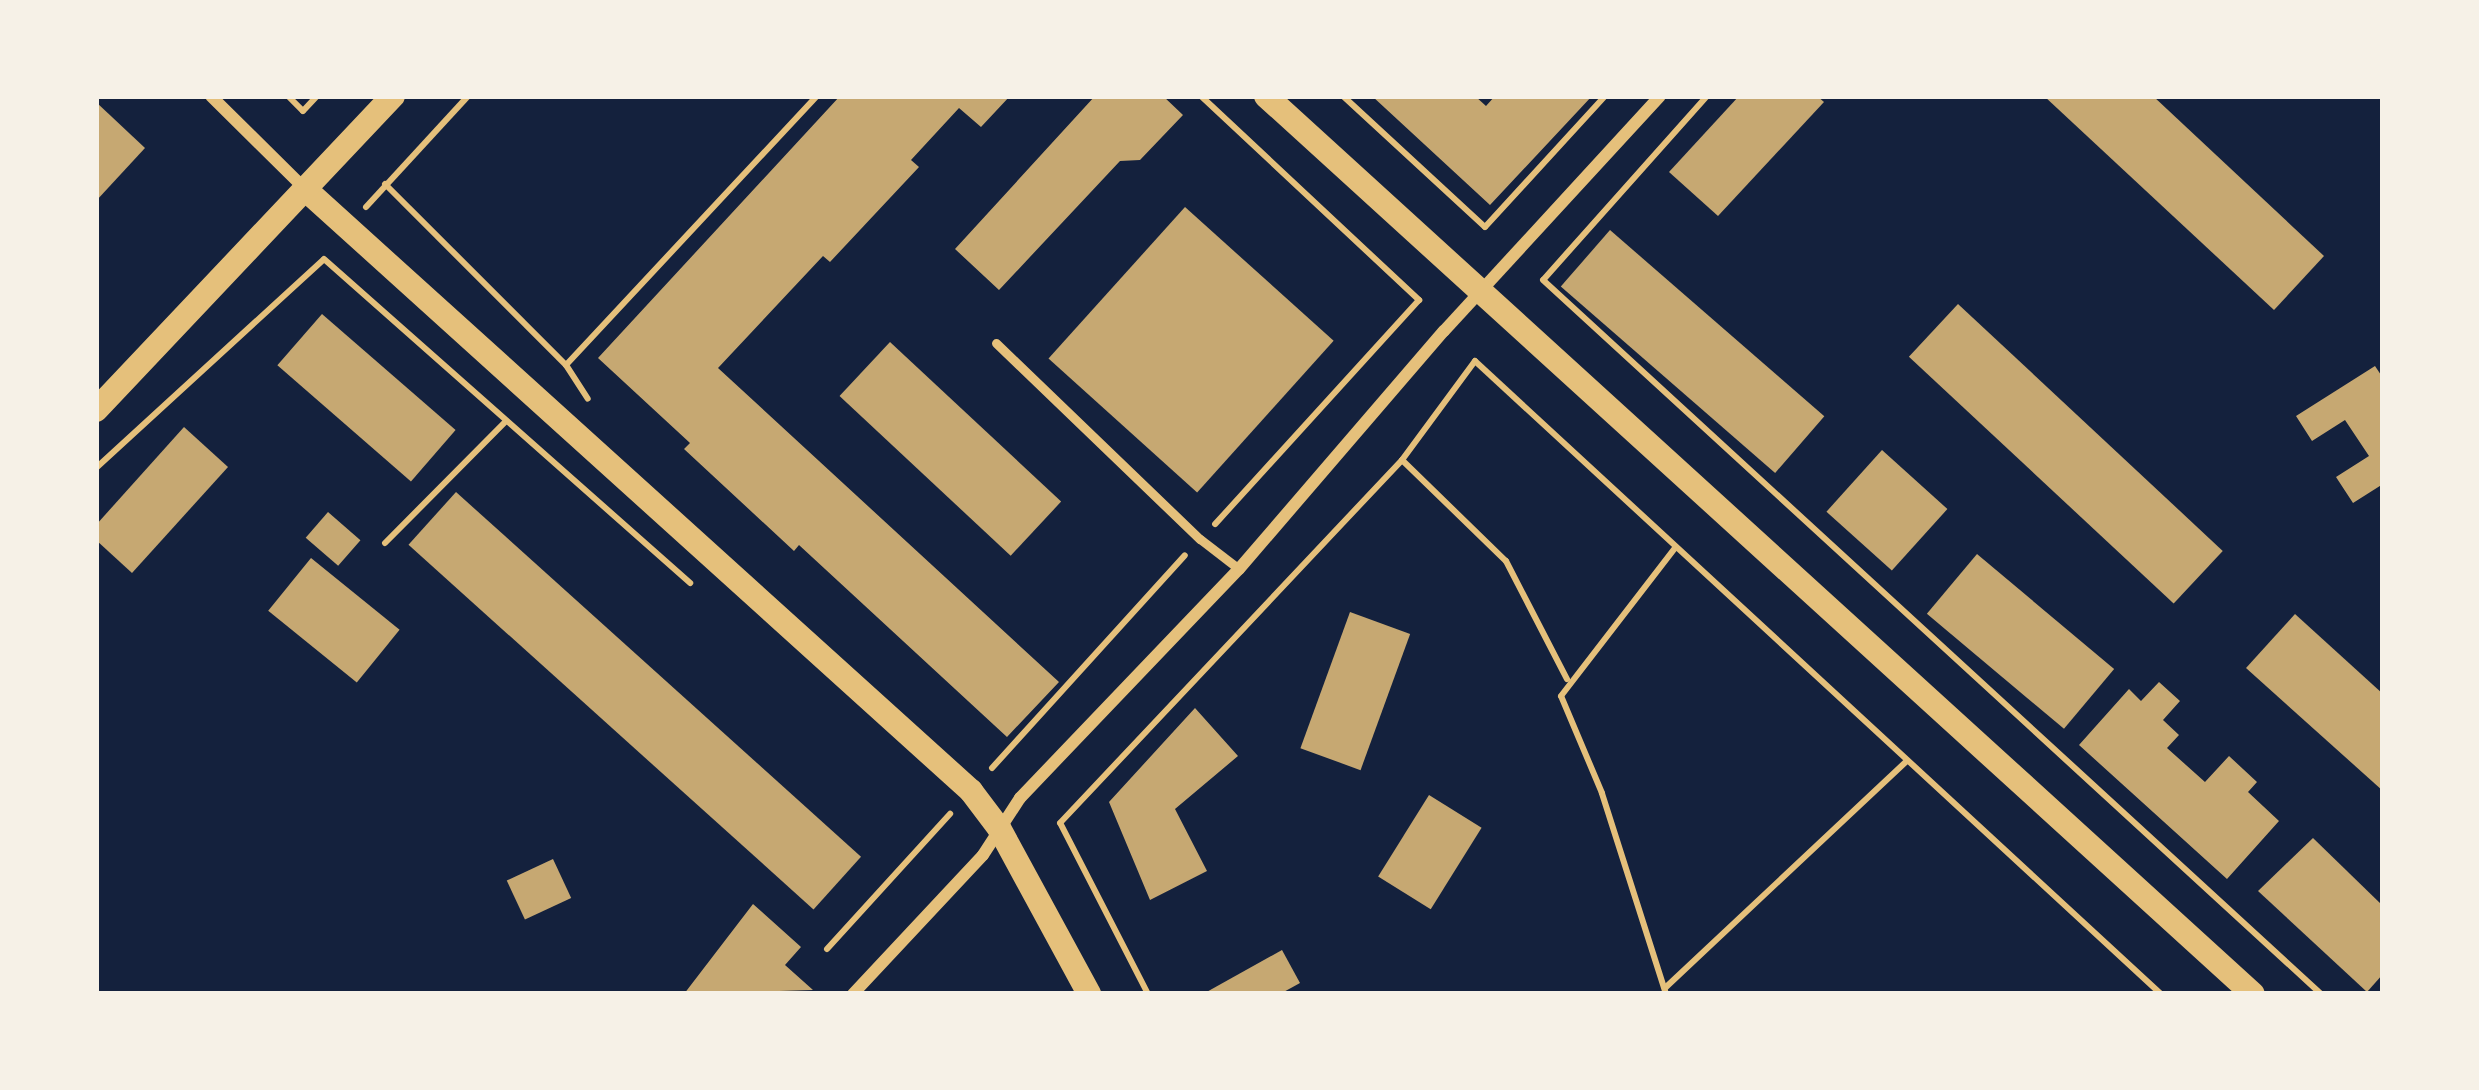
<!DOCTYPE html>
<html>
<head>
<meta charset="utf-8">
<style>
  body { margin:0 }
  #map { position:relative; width:2479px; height:1090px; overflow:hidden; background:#14213d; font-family:"Playfair Display",serif }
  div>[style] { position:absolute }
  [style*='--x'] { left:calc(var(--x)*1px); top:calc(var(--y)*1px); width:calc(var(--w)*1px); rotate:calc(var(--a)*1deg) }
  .building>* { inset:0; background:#c6a872; transform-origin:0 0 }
  .path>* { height:6px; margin:-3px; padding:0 3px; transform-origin:3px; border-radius:3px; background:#e5c07b }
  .service>* { height:9px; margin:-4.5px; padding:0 4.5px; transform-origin:4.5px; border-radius:4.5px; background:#e5c07b }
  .minor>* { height:12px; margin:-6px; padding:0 6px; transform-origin:6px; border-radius:6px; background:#e5c07b }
  .secondary>* { height:24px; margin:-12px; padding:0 12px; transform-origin:12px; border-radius:12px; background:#e5c07b }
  span { translate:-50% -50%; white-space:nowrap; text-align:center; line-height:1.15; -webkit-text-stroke:10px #f6f1e7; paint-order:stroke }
  .frame { position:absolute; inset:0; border:99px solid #f6f1e7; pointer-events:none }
</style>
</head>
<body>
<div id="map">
  <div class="building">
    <div style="clip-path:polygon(840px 96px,1010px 96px,981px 127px,959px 108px,911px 160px,919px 167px,830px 262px,823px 256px,718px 368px,1059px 682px,1007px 737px,799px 545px,794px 551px,684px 449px,690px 443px,598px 358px)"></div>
    <div style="clip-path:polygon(1095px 96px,1163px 96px,1183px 115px,1140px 160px,1120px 161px,999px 290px,955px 249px)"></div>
    <div style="clip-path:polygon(1372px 96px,1475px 96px,1486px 106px,1495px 96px,1592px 96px,1490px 205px)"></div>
    <div style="clip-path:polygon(1739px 96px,1817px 96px,1824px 102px,1718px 216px,1669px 172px)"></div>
    <div style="clip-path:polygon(2044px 96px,2153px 96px,2324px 256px,2274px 310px)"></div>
    <div style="clip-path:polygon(96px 102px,145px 148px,96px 201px)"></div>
    <div style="left:1185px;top:207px;width:200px;height:204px;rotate:42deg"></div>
    <div style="left:1610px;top:230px;width:284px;height:75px;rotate:41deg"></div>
    <div style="left:1958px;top:304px;width:362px;height:72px;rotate:43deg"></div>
    <div style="left:322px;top:314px;width:177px;height:68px;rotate:41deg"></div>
    <div style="left:890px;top:342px;width:234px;height:74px;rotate:43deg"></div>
    <div style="clip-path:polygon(2375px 366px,2383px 378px,2383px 484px,2353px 503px,2336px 477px,2369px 456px,2345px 420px,2312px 441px,2296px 416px)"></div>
    <div style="clip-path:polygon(184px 427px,228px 467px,132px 573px,96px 540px,96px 525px)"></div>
    <div style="left:1882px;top:450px;width:88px;height:83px;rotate:42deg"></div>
    <div style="left:456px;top:492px;width:545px;height:71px;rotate:42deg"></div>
    <div style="left:328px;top:512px;width:43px;height:34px;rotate:41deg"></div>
    <div style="left:1977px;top:554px;width:179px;height:78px;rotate:40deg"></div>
    <div style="left:311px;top:558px;width:114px;height:68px;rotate:39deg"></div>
    <div style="left:1350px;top:612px;width:64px;height:145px;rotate:20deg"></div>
    <div style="clip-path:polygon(2295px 614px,2383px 694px,2383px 791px,2246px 668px)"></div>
    <div style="clip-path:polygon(2159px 682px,2180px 701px,2163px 720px,2179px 735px,2167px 748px,2205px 782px,2229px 756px,2257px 782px,2248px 792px,2279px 821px,2227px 879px,2079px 745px,2129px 689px,2141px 701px)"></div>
    <div style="clip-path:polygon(1195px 708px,1238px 756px,1175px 809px,1207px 871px,1150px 900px,1109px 802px)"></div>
    <div style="left:1429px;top:795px;width:62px;height:96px;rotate:32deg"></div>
    <div style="clip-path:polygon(2313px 838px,2383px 906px,2383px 974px,2367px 992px,2258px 891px)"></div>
    <div style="left:553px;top:859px;width:43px;height:51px;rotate:65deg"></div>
    <div style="clip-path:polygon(753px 904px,801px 947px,785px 965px,813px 990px,684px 994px)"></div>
    <div style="clip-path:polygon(1282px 950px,1300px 983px,1280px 994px,1203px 994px)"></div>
  </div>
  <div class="path">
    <div style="--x:288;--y:96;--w:21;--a:45"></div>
    <div style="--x:303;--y:111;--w:21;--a:-47"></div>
    <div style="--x:1201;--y:96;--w:299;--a:43.1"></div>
    <div style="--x:1419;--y:300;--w:303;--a:132.3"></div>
    <div style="--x:1343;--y:96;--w:193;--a:42.7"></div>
    <div style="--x:1485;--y:227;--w:178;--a:-47.5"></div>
    <div style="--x:1707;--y:96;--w:246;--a:131.7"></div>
    <div style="--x:1543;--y:280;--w:1056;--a:42.54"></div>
    <div style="--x:385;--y:184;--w:256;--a:45"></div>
    <div style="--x:566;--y:365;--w:40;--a:57.1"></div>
    <div style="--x:366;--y:207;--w:151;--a:-47.4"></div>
    <div style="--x:324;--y:259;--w:489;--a:41.5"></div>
    <div style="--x:566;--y:365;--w:368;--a:-47"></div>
    <div style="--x:1402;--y:460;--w:145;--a:44.2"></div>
    <div style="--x:1506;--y:561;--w:133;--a:62.7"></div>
    <div style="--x:96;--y:468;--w:308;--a:-42.5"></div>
    <div style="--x:385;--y:543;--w:172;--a:-45.2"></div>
    <div style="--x:992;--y:768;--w:287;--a:-47.8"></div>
    <div style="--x:827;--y:949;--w:183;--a:-47.7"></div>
    <div style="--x:1665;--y:988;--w:332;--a:-43.2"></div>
    <div style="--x:1148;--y:994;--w:192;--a:-117.2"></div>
    <div style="--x:1060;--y:823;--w:499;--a:-46.7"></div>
    <div style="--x:1402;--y:460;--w:123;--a:-53.6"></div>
    <div style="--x:1475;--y:361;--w:933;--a:42.7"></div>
    <div style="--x:1666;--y:994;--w:211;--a:-107.7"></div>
    <div style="--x:1602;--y:793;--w:105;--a:-112.9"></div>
    <div style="--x:1561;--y:696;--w:187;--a:-52.4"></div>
  </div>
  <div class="service">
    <div style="--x:996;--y:343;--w:283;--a:43.9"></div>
    <div style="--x:1200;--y:539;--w:49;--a:37.6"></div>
  </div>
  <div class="minor">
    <div style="--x:211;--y:96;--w:132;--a:44.7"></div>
    <div style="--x:853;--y:994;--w:190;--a:-46.9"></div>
    <div style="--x:983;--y:855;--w:68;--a:-57"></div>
    <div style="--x:1020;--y:798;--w:317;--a:-46.3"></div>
    <div style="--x:1239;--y:569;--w:314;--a:-49.3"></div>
    <div style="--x:1444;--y:331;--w:319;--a:-47.4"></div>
  </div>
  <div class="secondary">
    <div style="--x:1266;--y:96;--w:1334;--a:42.3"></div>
    <div style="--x:305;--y:189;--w:898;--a:42.11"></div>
    <div style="--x:971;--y:791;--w:46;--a:52.9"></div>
    <div style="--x:999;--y:828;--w:189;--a:61.5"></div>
    <div style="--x:96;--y:410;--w:432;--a:-46.6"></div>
  </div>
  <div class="frame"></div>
</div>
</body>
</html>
